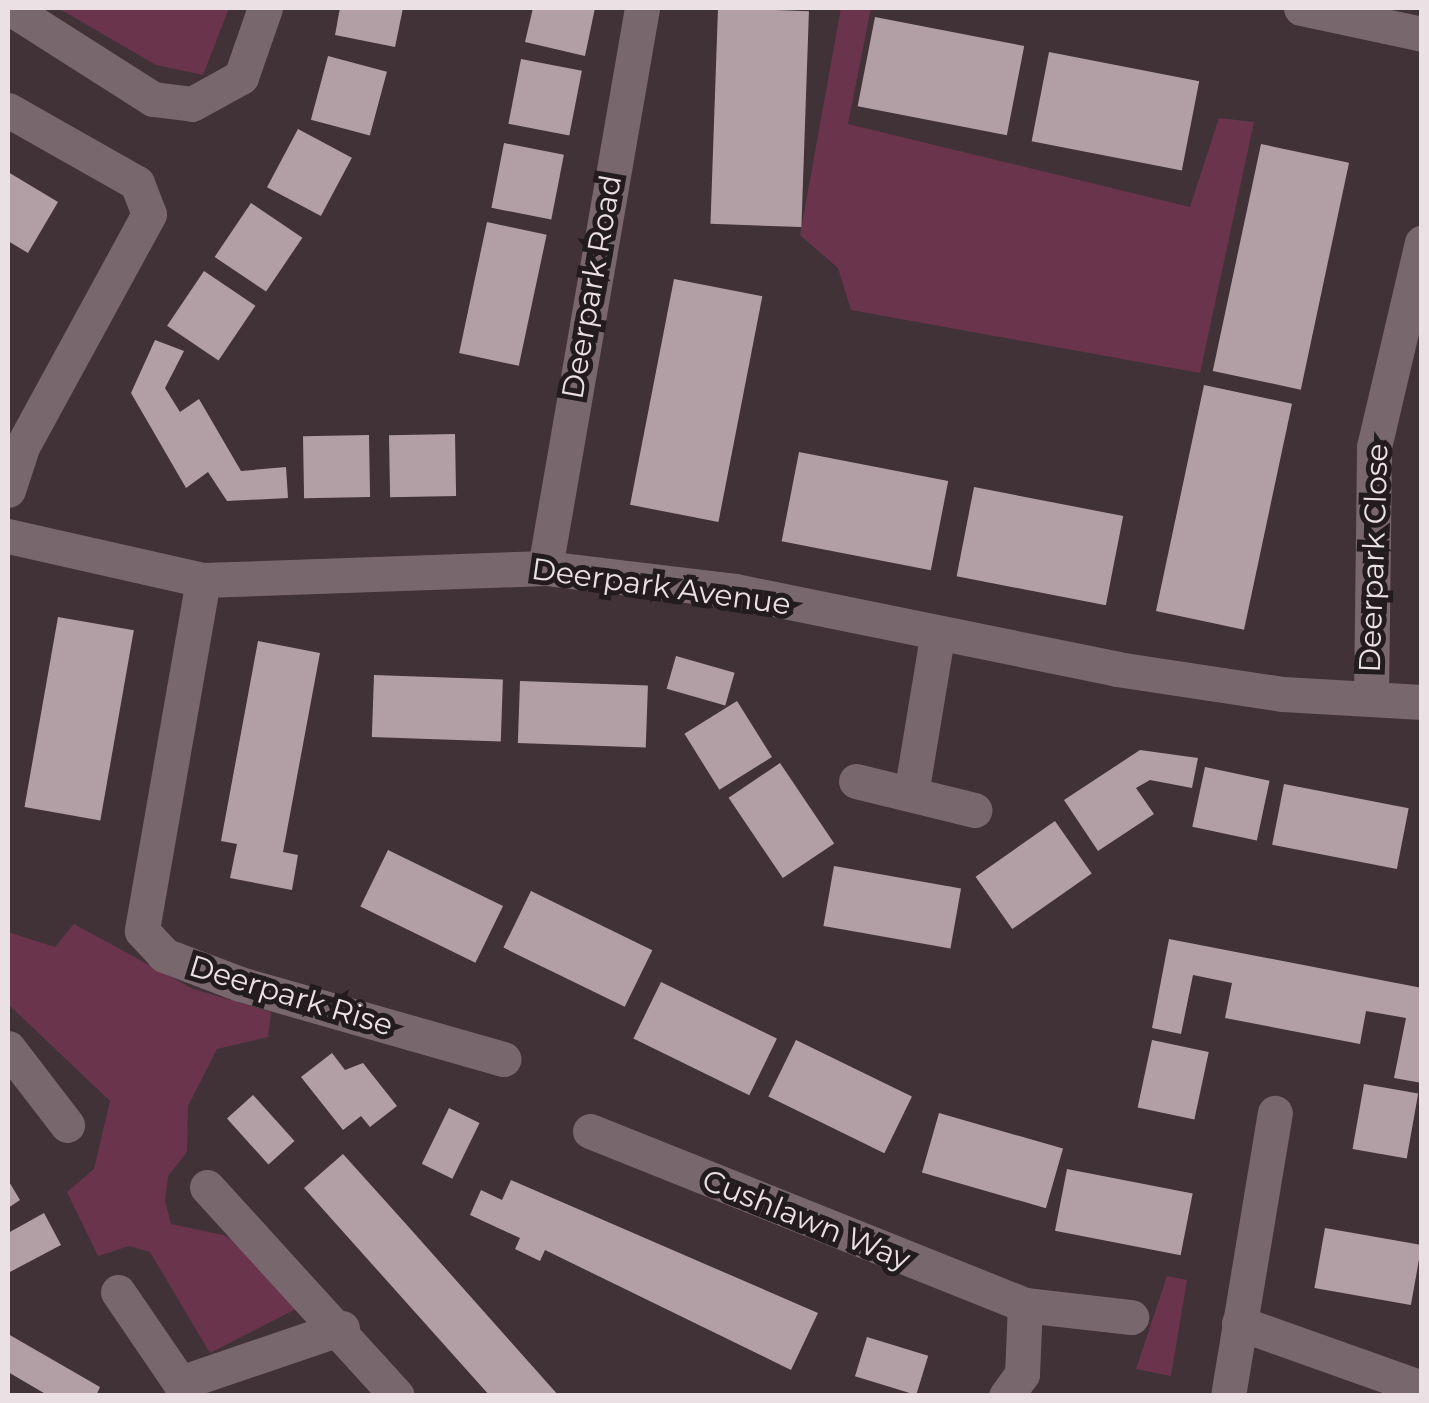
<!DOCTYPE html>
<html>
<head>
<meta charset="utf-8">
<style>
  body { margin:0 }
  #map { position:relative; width:1429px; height:1403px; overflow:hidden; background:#413237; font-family:Montserrat,sans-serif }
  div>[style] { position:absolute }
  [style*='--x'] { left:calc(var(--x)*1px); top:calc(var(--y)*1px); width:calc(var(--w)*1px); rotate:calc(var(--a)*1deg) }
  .green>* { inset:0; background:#6a354c }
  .building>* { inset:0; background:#b29fa6; transform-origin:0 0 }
  .minor>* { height:35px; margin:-17.5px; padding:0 17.5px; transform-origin:17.5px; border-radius:17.5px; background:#79676e }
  span { translate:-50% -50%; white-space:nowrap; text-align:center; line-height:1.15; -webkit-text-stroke:10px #231c1e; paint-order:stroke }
  .street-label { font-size:30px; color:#ebe1e4 }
  .frame { position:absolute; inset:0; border:10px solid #ebe1e4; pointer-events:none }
</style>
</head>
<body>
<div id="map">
  <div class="green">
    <div style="clip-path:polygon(58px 8px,229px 8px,203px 75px,156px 65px)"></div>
    <div style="clip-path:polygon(841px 8px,871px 8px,848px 124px,1190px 207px,1219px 118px,1254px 122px,1200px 373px,851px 310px,838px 268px,800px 235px)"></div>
    <div style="clip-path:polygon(74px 924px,193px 989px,271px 1012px,268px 1037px,217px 1049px,188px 1106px,187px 1152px,168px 1176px,165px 1201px,171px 1224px,224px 1235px,249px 1252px,296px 1309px,210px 1353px,150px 1252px,129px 1246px,98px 1256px,67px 1192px,94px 1169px,110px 1101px,8px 1004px,8px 932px,55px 947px)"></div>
    <div style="clip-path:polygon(1167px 1276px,1187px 1280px,1171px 1376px,1136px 1369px)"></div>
  </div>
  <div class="building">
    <div style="clip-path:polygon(340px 8px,403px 8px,395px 47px,335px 35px)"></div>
    <div style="clip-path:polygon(533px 8px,595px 8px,585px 56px,525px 42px)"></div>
    <div style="left:718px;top:8px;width:91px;height:216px;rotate:2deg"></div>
    <div style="left:875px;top:17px;width:152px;height:91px;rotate:11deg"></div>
    <div style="left:1049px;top:52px;width:153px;height:91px;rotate:11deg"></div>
    <div style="left:328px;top:56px;width:61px;height:66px;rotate:15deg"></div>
    <div style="left:521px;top:59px;width:62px;height:66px;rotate:11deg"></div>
    <div style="left:298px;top:129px;width:61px;height:66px;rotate:28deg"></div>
    <div style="left:504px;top:143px;width:61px;height:66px;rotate:11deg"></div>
    <div style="left:1261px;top:144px;width:90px;height:232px;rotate:12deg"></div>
    <div style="clip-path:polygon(8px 172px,58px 202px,28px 253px,8px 241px)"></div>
    <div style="left:251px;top:203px;width:62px;height:65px;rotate:34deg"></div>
    <div style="left:487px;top:222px;width:61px;height:134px;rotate:12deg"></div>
    <div style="left:204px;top:271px;width:62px;height:66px;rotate:34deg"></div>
    <div style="left:674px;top:279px;width:90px;height:230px;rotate:11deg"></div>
    <div style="clip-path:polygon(155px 340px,184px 351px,165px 388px,180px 412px,199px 399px,241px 471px,286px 467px,288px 498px,227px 501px,208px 472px,186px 488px,131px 393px)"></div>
    <div style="left:1204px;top:385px;width:90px;height:231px;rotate:12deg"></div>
    <div style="left:455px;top:434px;width:62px;height:66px;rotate:89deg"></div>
    <div style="left:369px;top:435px;width:62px;height:66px;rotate:89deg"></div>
    <div style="left:799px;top:452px;width:152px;height:91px;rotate:11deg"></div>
    <div style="left:974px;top:487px;width:152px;height:91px;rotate:11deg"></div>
    <div style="left:58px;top:617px;width:77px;height:193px;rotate:10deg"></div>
    <div style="clip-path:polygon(258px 641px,320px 653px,283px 852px,298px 855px,292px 890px,230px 878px,237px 844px,221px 841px)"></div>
    <div style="left:676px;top:656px;width:61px;height:34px;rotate:16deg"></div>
    <div style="left:374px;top:675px;width:129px;height:62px;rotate:2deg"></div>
    <div style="left:520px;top:681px;width:128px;height:62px;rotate:2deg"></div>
    <div style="left:737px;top:701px;width:66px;height:62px;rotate:58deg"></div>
    <div style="clip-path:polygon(1140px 750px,1198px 758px,1192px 788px,1150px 780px,1136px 788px,1154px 814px,1098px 851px,1064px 800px)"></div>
    <div style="left:780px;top:763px;width:97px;height:62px;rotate:56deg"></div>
    <div style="left:1205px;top:767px;width:66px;height:61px;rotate:12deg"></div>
    <div style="left:1284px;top:784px;width:127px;height:62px;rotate:11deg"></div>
    <div style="left:1055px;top:821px;width:64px;height:97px;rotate:55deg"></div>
    <div style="left:388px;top:850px;width:128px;height:63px;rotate:26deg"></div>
    <div style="left:834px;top:866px;width:129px;height:61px;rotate:10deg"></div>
    <div style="left:531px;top:891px;width:135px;height:63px;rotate:26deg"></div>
    <div style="clip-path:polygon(1169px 939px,1422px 988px,1422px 1083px,1394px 1078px,1406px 1018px,1366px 1011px,1360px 1044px,1225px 1018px,1232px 983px,1193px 975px,1181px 1034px,1152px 1028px)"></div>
    <div style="left:661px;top:982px;width:129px;height:63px;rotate:26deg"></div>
    <div style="left:796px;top:1040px;width:129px;height:63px;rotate:26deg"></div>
    <div style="left:1152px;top:1040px;width:58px;height:69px;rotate:12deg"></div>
    <div style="clip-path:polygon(332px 1053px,345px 1070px,363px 1063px,397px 1106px,370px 1127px,361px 1116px,343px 1130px,301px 1077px)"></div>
    <div style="left:1364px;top:1084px;width:55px;height:66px;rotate:10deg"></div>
    <div style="left:253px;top:1095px;width:62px;height:35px;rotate:48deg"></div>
    <div style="left:449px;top:1108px;width:34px;height:62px;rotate:26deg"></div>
    <div style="left:939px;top:1113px;width:129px;height:62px;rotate:16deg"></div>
    <div style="clip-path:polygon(343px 1154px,406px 1224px,559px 1396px,490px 1396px,337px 1225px,304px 1188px)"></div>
    <div style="left:1067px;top:1169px;width:128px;height:63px;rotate:11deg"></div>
    <div style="clip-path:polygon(8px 1180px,20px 1200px,8px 1208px)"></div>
    <div style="clip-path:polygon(511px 1180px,818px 1313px,791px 1370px,545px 1250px,540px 1261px,515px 1249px,520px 1238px,470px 1215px,481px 1190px,502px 1200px)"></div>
    <div style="clip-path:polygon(44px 1213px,61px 1245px,8px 1273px,8px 1233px)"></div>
    <div style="left:1325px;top:1228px;width:98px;height:61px;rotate:10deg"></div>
    <div style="clip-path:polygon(8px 1334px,100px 1387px,96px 1396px,49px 1396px,8px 1372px)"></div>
    <div style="left:867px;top:1337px;width:64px;height:41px;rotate:17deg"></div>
  </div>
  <div class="minor">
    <div style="--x:10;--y:8;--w:169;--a:32.5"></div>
    <div style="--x:153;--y:99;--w:39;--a:7"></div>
    <div style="--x:192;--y:104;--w:56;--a:-28.9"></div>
    <div style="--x:241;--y:77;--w:73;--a:-70.8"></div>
    <div style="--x:1301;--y:8;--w:124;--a:12.1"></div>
    <div style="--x:8;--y:110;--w:148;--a:29.5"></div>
    <div style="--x:137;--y:183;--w:33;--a:69"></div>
    <div style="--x:149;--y:214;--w:265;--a:118.6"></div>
    <div style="--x:22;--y:447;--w:45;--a:108"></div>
    <div style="--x:8;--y:536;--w:200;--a:12.7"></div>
    <div style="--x:203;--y:580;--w:342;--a:-2"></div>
    <div style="--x:545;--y:568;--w:191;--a:6.9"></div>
    <div style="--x:735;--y:591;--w:390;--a:11.5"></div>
    <div style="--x:1117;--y:669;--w:168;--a:8.6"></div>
    <div style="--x:1283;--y:694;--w:139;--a:3.3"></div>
    <div style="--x:545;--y:568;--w:568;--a:-80.17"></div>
    <div style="--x:203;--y:580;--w:356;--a:99.9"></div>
    <div style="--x:142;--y:931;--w:33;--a:47"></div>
    <div style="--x:164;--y:955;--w:81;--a:20.9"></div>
    <div style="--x:240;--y:984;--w:274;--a:15.9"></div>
    <div style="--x:1371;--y:698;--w:251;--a:-89.3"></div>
    <div style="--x:1374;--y:447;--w:210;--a:-76.8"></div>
    <div style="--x:856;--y:781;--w:122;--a:13.8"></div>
    <div style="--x:911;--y:794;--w:159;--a:-80.6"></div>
    <div style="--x:8;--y:1048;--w:97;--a:52.5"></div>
    <div style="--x:590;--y:1131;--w:469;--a:21.8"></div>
    <div style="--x:1025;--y:1305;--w:107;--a:6.5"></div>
    <div style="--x:207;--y:1187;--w:282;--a:47.7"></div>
    <div style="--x:118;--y:1292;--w:110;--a:55.7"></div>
    <div style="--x:180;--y:1383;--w:171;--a:-18.8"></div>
    <div style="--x:1239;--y:1323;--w:194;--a:19.6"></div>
    <div style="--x:1006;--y:1396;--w:27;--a:-54"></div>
    <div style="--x:1022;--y:1374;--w:69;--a:-87.5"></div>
    <div style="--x:1228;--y:1396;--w:287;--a:-80.6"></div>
  </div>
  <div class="street-label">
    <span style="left:592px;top:287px;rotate:-80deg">Deerpark Road</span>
    <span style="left:1374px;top:558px;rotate:-88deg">Deerpark Close</span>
    <span style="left:661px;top:587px;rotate:8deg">Deerpark Avenue</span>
    <span style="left:291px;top:996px;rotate:17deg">Deerpark Rise</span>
    <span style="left:806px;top:1220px;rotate:22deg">Cushlawn Way</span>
  </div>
  <div class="frame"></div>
</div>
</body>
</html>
